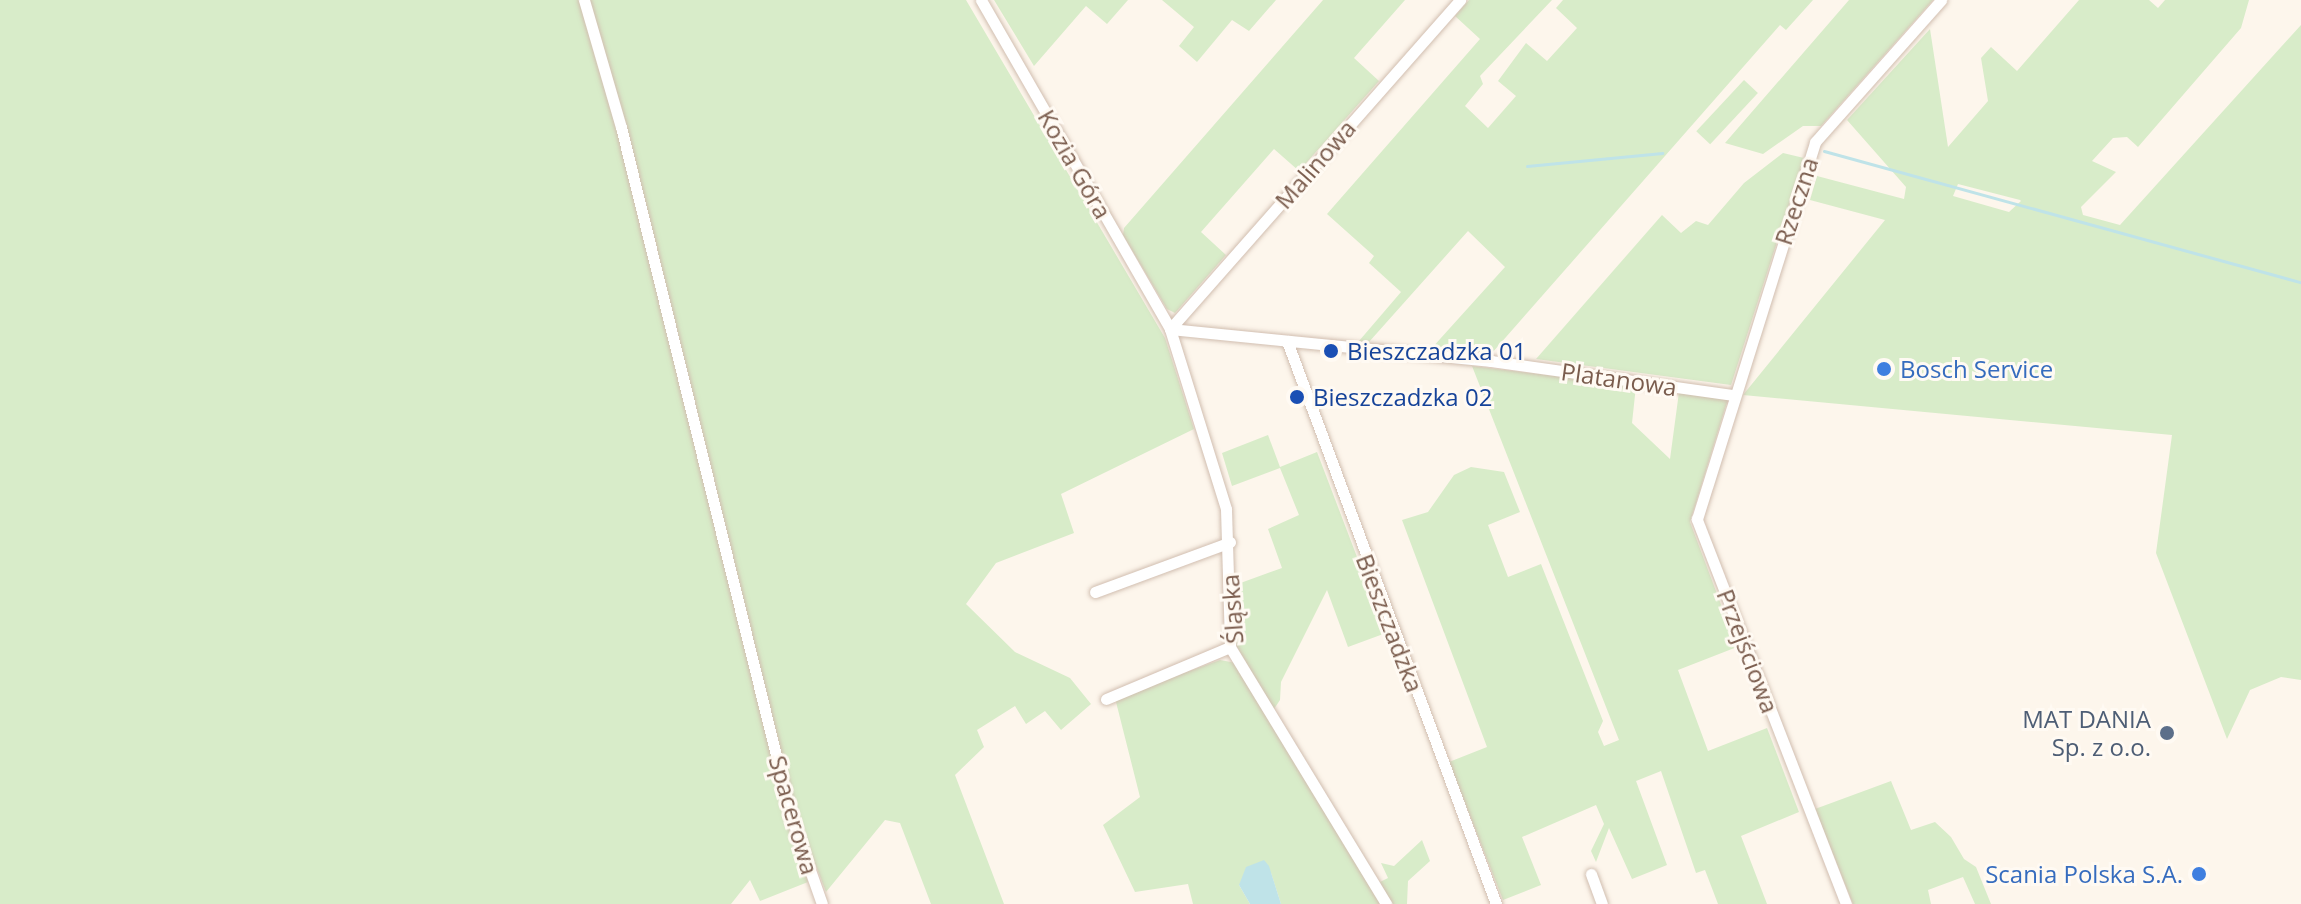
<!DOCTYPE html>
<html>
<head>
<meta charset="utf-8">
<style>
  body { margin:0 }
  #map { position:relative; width:2301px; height:904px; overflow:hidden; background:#fdf6ec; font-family:"Open Sans",sans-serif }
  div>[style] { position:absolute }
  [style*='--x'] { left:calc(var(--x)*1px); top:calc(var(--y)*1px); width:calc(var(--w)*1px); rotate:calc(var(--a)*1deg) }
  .green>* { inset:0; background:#d8ecc9; transform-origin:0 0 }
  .water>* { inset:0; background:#bfe3e8 }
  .stream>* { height:3px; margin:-1.5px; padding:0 1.5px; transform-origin:1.5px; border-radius:1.5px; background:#bfe3e8 }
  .roads { filter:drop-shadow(0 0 2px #d1beb0) drop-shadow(0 0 2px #d1beb0) }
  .street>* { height:11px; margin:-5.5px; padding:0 5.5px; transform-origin:5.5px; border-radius:5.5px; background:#fff }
  .dots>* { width:22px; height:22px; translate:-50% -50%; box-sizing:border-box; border:4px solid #fffaf3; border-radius:50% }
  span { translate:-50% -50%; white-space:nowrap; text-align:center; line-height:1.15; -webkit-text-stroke:6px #fffaf3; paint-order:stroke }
  .street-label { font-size:24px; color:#7a5c4d }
  .transit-label { font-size:24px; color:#164399 }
  .left { translate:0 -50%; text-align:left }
  .shop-label { font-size:24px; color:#366cbe }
  .right { translate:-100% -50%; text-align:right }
  .service-label { font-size:24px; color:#4e5e75 }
</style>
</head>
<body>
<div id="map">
  <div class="green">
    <div style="clip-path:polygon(0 0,966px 0,1165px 338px,1194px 429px,1061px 494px,1074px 533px,996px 563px,966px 604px,1015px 652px,1070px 678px,1091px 704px,1061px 730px,1045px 711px,1026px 724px,1015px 706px,977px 730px,984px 747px,955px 775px,1004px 904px,931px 904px,900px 823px,885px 820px,826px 892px,798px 819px,789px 831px,808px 882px,760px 901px,750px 880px,731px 904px,0 904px)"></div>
    <div style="clip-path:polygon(994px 0,1128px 0,1107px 24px,1086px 6px,1034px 66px)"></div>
    <div style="clip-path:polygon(1162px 0,1276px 0,1249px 31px,1232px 20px,1197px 62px,1179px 46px,1194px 27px)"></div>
    <div style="clip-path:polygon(1323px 0,1405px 0,1354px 58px,1379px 81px,1299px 171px,1274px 149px,1201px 232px,1226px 255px,1175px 313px,1167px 309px,1123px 235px,1124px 228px)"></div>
    <div style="clip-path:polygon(1469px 0,1552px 0,1480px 76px,1483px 84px,1465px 106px,1488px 128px,1516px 96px,1498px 81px,1526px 43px,1547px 61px,1577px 28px,1556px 8px,1563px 0,1813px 0,1786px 30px,1780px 25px,1492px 353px,1431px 349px,1505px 267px,1468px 231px,1369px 342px,1359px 341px,1401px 292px,1369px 263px,1374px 256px,1327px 214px,1480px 39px,1455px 16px)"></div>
    <div style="clip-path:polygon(1849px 0,1933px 0,1821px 126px,1803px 126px,1763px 154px,1725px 143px)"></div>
    <div style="clip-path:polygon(evenodd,2079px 0,2149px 0,2158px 8px,2165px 0,2249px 0,2241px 28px,2138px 147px,2127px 137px,2113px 138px,2092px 161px,2116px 172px,2081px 207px,2083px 215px,2120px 225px,2301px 25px,2301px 680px,2281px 677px,2250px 690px,2227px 739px,2156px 553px,2172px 435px,1743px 395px,1885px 220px,1810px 200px,1817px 176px,1904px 199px,1906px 187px,1847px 120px,1930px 29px,1948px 147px,1988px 101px,1981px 58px,1991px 47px,2017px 71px,2079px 0,1958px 184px,2020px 200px,2021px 201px,2009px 212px,1953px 196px,1958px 184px)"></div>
    <div style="left:1744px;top:80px;width:19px;height:70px;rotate:43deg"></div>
    <div style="clip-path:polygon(1783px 153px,1804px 158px,1731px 385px,1536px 359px,1662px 215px,1681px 233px,1696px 221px,1708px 225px,1744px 183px)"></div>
    <div style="clip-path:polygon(1472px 366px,1636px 386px,1632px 423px,1670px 459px,1679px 392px,1728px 399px,1690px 522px,1737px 647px,1678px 670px,1708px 751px,1767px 728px,1799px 812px,1741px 836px,1767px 904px,1718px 904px,1705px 870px,1696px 873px,1661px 771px,1636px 781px,1667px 865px,1632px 879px,1609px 828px,1596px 862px,1591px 851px,1604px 824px,1596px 805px,1522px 837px,1541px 885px,1503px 900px,1449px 762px,1487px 747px,1402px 520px,1428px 512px,1454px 475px,1471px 467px,1504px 472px,1520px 512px,1488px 525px,1508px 577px,1541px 564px,1603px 721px,1598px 732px,1604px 746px,1619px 740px)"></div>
    <div style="clip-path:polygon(1268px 435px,1280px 467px,1317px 452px,1386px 633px,1348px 647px,1327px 590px,1281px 682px,1280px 700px,1274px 709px,1234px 642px,1235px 585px,1282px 568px,1268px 529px,1299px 515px,1280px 468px,1232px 486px,1222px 453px)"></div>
    <div style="clip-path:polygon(1220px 660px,1236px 663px,1380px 904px,1281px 904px,1271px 873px,1239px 885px,1250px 904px,1193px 904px,1188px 884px,1135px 892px,1103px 825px,1140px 797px,1115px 698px)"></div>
    <div style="clip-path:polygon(1891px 781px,1911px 830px,1935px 822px,1951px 837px,1964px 859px,1976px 867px,1991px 904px,1975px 904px,1963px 877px,1928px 890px,1931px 904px,1853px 904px,1815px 809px)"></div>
    <div style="clip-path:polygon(1422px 840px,1430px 861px,1408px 881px,1407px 904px,1392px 904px,1380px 882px,1388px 878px,1381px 863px,1394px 866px)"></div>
  </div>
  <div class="water">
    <div style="clip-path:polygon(1264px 860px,1269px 866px,1281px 904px,1250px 904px,1239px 885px,1246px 867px)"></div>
  </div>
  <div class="stream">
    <div style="--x:1824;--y:151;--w:495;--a:15.4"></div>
    <div style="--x:1527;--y:166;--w:136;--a:-5.5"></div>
  </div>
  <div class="roads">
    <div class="street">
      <div style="--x:584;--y:0;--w:132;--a:73.8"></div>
      <div style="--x:621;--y:127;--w:710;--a:76.14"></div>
      <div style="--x:791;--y:816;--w:93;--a:70.6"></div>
      <div style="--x:981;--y:0;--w:379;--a:60.1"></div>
      <div style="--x:1170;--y:329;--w:189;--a:72.7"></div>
      <div style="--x:1226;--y:509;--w:138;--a:88.3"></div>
      <div style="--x:1230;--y:647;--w:301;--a:58.7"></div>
      <div style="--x:1170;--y:329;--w:323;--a:5.7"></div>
      <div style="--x:1491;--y:361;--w:245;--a:8"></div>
      <div style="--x:1170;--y:329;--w:439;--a:-48.6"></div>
      <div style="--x:1287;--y:341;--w:601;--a:69.63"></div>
      <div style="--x:1095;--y:592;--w:144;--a:-20.3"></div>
      <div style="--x:1106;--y:699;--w:134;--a:-22.8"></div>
      <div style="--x:1591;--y:874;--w:32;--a:70"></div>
      <div style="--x:1846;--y:904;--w:413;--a:-111.2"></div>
      <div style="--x:1697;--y:519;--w:395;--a:-72.6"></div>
      <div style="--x:1815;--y:142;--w:190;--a:-48.4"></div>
    </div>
  </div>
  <div class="dots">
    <div style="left:1331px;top:351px;background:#1a4fb4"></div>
    <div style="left:1884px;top:369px;background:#3f7fe0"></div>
    <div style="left:1297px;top:397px;background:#1a4fb4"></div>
    <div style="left:2167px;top:733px;background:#5c6f8a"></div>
    <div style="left:2199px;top:874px;background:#3f7fe0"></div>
  </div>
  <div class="street-label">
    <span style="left:1075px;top:164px;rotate:60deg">Kozia Góra</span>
    <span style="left:1315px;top:164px;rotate:-49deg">Malinowa</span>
    <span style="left:1796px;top:201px;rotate:-72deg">Rzeczna</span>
    <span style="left:1619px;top:379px;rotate:8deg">Platanowa</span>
    <span style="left:1232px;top:609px;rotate:-94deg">Śląska</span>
    <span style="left:1390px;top:623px;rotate:69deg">Bieszczadzka</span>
    <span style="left:1748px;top:651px;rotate:69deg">Przejściowa</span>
    <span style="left:794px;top:815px;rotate:74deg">Spacerowa</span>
  </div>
  <div class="transit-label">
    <span class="left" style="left:1347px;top:351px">Bieszczadzka 01</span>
    <span class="left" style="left:1313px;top:397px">Bieszczadzka 02</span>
  </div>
  <div class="shop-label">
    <span class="left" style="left:1900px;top:369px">Bosch Service</span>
    <span class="right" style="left:2183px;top:874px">Scania Polska S.A.</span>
  </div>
  <div class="service-label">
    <span class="right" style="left:2151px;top:733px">MAT DANIA<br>Sp. z o.o.</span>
  </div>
</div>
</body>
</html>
